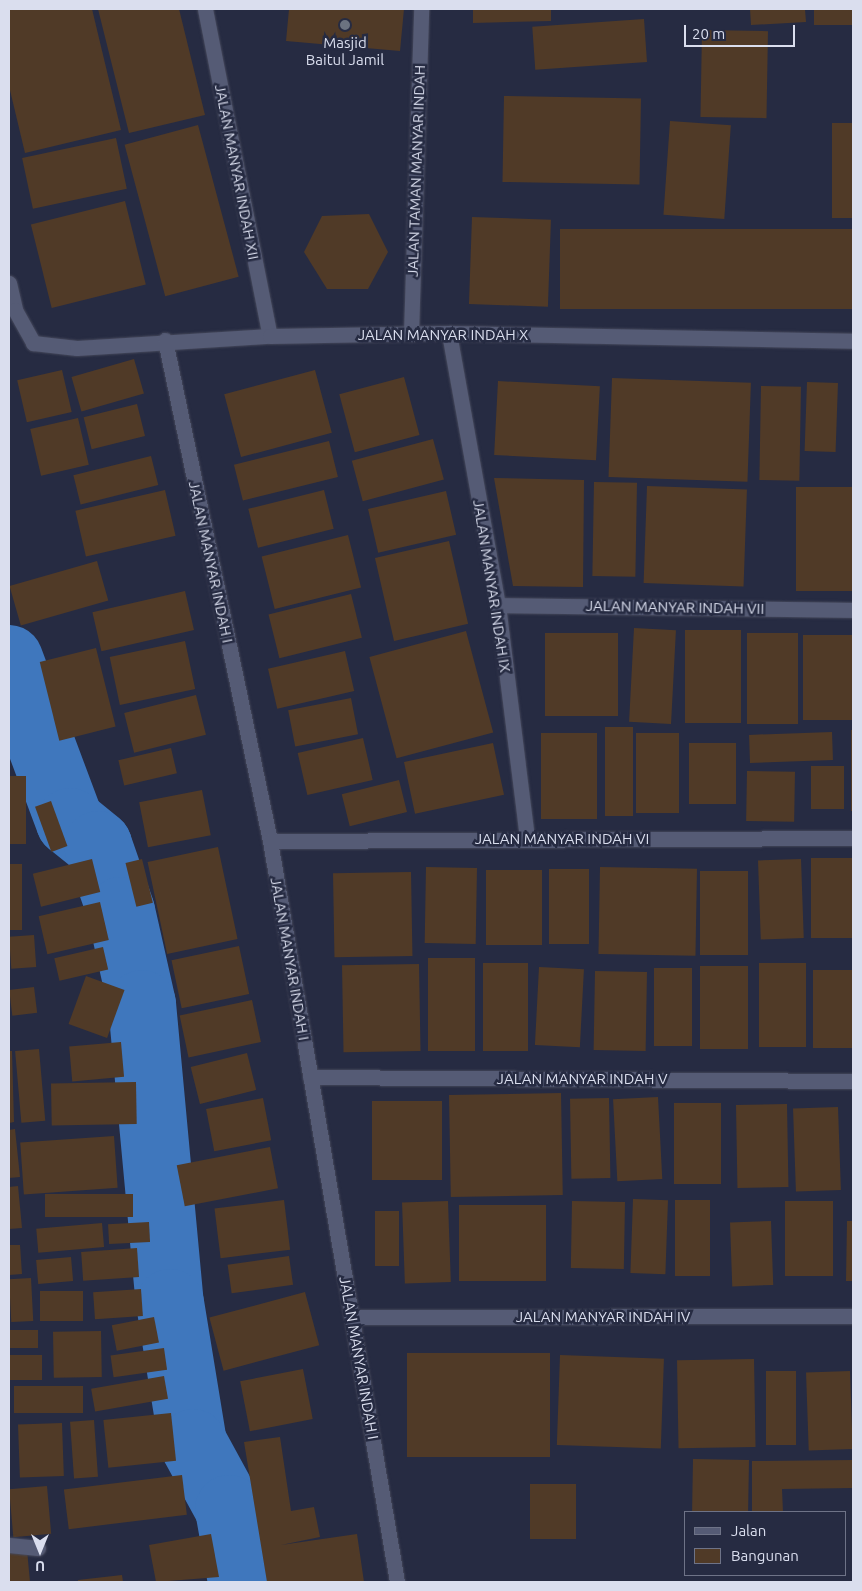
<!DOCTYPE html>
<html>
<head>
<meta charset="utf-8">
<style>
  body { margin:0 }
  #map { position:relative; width:862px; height:1591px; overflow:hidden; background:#262b42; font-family:Ubuntu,sans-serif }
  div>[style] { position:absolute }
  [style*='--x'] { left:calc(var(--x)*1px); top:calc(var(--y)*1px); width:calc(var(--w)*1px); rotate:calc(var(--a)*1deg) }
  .river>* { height:68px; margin:-34px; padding:0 34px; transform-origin:34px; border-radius:34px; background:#3f77bd }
  .building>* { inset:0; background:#503a27; transform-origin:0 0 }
  .roads { filter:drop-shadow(0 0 1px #45485b) drop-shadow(0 0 1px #45485b) }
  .minor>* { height:15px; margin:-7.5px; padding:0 7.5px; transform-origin:7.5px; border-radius:7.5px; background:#555b75 }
  .dots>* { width:14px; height:14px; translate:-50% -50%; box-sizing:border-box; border:2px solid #262b42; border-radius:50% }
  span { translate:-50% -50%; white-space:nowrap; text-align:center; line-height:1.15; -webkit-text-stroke:5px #262b42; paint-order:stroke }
  .poi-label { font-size:15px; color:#dadeee }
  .street-label { font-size:15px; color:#dadeee }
  .frame { position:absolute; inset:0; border:10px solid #dadeee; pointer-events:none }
  .legend { position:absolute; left:684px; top:1511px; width:162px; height:65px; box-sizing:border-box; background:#262b42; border:1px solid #6e7387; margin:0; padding:6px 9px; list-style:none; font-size:15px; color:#dadeee }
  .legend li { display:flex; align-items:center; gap:10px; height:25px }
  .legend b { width:25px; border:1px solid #6e7387 }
  .north { position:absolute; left:15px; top:1526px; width:50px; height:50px; -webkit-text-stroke:4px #262b42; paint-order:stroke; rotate:180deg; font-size:14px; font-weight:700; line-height:20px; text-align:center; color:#dadeee }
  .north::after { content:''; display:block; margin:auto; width:18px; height:22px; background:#dadeee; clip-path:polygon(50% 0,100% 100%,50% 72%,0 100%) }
  .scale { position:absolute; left:684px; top:25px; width:111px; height:22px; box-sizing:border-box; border:2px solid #dadeee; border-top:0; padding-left:6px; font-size:15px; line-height:18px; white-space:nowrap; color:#dadeee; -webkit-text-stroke:4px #262b42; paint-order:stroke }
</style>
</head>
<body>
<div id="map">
  <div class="river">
    <div style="--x:9;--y:659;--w:174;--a:69.5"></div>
    <div style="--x:70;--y:822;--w:36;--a:39"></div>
    <div style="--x:98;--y:845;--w:70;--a:70.8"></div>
    <div style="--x:121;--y:911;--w:95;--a:77.3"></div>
    <div style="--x:142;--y:1004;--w:300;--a:84.7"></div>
    <div style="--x:170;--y:1303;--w:142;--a:80.7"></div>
    <div style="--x:193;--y:1443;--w:75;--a:61.4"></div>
    <div style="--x:229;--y:1509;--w:74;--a:79.9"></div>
  </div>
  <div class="building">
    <div style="clip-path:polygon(9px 9px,92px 9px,121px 130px,25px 153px,9px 86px)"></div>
    <div style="clip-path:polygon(98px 9px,179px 9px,205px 115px,129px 133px)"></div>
    <div style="clip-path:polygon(289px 9px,404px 9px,400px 51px,286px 41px)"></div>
    <div style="clip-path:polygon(473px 9px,551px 9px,551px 21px,473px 23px)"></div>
    <div style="clip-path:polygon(750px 9px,805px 9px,806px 22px,751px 25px)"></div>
    <div style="left:814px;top:9px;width:39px;height:16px"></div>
    <div style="left:644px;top:19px;width:43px;height:112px;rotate:86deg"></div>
    <div style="left:702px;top:30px;width:66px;height:87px;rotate:1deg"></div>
    <div style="left:504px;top:96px;width:137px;height:86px;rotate:1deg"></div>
    <div style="left:670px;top:121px;width:61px;height:94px;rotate:4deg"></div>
    <div style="left:832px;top:123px;width:21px;height:95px"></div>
    <div style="left:198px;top:125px;width:157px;height:76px;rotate:75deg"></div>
    <div style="left:116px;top:138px;width:52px;height:96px;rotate:78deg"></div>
    <div style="left:125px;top:201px;width:86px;height:97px;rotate:76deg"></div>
    <div style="clip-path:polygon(369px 214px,388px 252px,368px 289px,327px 289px,304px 252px,322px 216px)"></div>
    <div style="left:472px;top:217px;width:79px;height:87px;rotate:2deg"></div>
    <div style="left:560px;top:229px;width:293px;height:80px"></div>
    <div style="left:134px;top:359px;width:36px;height:65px;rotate:74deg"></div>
    <div style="left:62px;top:370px;width:43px;height:46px;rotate:77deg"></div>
    <div style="left:315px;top:370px;width:65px;height:94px;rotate:75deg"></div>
    <div style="left:404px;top:377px;width:60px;height:67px;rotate:75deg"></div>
    <div style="left:612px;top:378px;width:139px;height:99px;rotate:2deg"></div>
    <div style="left:498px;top:381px;width:102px;height:74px;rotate:3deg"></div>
    <div style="left:807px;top:382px;width:31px;height:69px;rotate:2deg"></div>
    <div style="left:761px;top:386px;width:40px;height:94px;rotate:1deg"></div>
    <div style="left:137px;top:404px;width:33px;height:55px;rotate:76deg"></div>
    <div style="left:78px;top:418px;width:48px;height:49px;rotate:77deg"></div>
    <div style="left:433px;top:439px;width:42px;height:84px;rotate:75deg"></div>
    <div style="left:329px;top:441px;width:37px;height:98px;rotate:76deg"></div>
    <div style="left:151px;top:456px;width:30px;height:80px;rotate:76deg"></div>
    <div style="clip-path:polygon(494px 478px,584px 480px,583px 587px,513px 586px)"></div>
    <div style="left:594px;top:482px;width:43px;height:94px;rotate:1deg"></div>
    <div style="left:647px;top:486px;width:100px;height:97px;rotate:2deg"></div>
    <div style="left:796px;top:487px;width:57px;height:104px"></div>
    <div style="left:165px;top:490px;width:47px;height:92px;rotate:77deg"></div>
    <div style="left:324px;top:490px;width:40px;height:78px;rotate:76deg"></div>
    <div style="left:446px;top:491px;width:45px;height:80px;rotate:77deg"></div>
    <div style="left:348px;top:535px;width:54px;height:89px;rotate:76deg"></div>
    <div style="left:449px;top:541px;width:85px;height:76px;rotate:77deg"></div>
    <div style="left:97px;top:561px;width:41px;height:91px;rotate:74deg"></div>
    <div style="left:185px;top:591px;width:40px;height:95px;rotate:77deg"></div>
    <div style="left:351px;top:594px;width:45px;height:85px;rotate:76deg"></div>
    <div style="left:634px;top:628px;width:42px;height:94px;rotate:3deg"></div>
    <div style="left:685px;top:630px;width:56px;height:93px"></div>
    <div style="left:466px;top:631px;width:105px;height:100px;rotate:75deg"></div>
    <div style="left:545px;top:633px;width:73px;height:83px"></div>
    <div style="left:747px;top:633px;width:51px;height:91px"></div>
    <div style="left:853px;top:635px;width:85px;height:50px;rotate:90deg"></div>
    <div style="left:185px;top:641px;width:49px;height:77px;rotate:78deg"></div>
    <div style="left:96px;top:648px;width:81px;height:58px;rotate:76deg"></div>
    <div style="left:345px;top:651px;width:41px;height:79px;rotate:77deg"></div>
    <div style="left:196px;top:695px;width:41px;height:74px;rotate:76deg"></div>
    <div style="left:351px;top:698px;width:37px;height:64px;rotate:79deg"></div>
    <div style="left:605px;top:727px;width:28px;height:89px"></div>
    <div style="left:851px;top:730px;width:2px;height:81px"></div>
    <div style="left:832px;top:732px;width:28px;height:83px;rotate:88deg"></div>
    <div style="left:541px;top:733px;width:56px;height:86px"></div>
    <div style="left:636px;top:733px;width:43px;height:80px"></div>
    <div style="left:363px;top:738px;width:43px;height:67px;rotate:77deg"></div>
    <div style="left:493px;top:743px;width:53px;height:91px;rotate:78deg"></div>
    <div style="left:689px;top:743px;width:47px;height:61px"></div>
    <div style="left:171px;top:748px;width:26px;height:54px;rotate:77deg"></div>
    <div style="left:811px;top:766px;width:33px;height:43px"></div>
    <div style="left:747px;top:771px;width:48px;height:50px;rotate:1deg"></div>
    <div style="left:9px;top:776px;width:17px;height:68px"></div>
    <div style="left:399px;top:780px;width:33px;height:59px;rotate:76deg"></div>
    <div style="left:202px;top:790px;width:46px;height:64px;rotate:79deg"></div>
    <div style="left:51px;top:801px;width:48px;height:17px;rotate:70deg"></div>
    <div style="left:218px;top:847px;width:94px;height:72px;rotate:78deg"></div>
    <div style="left:853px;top:858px;width:80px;height:42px;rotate:90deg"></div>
    <div style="left:92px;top:859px;width:34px;height:61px;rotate:76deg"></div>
    <div style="left:142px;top:859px;width:45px;height:17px;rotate:76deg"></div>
    <div style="left:801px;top:859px;width:79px;height:43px;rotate:88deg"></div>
    <div style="left:9px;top:864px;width:13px;height:66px"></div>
    <div style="left:426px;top:867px;width:51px;height:76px;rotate:1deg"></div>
    <div style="left:600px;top:867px;width:97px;height:87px;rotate:1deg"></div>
    <div style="left:549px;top:869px;width:40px;height:75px"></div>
    <div style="left:486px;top:870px;width:56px;height:75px"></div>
    <div style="left:700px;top:871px;width:48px;height:84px"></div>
    <div style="left:411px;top:872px;width:84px;height:78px;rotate:89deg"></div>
    <div style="left:100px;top:902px;width:39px;height:63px;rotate:77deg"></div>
    <div style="left:34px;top:935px;width:32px;height:25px;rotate:86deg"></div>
    <div style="left:239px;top:946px;width:49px;height:69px;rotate:78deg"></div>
    <div style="left:103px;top:947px;width:23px;height:50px;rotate:77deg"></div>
    <div style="left:428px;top:958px;width:47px;height:93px"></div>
    <div style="left:483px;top:963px;width:45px;height:88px"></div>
    <div style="left:759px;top:963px;width:47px;height:84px"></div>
    <div style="left:419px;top:964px;width:87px;height:77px;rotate:89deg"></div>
    <div style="left:700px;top:966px;width:48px;height:83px"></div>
    <div style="left:539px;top:967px;width:45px;height:78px;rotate:3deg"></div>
    <div style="left:654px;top:968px;width:38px;height:78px"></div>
    <div style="left:853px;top:970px;width:78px;height:40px;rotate:90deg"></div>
    <div style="left:595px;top:971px;width:52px;height:79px;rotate:1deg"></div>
    <div style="left:86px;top:976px;width:41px;height:51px;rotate:20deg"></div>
    <div style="left:34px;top:987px;width:26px;height:25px;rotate:83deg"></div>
    <div style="left:252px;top:1000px;width:43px;height:74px;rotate:78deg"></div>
    <div style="left:121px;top:1042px;width:35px;height:52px;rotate:85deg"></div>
    <div style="left:39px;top:1049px;width:72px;height:24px;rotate:85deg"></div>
    <div style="clip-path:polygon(9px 1051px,12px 1051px,14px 1122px,9px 1123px)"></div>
    <div style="left:247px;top:1053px;width:38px;height:58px;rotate:76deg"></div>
    <div style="left:136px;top:1082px;width:42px;height:85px;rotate:89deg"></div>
    <div style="left:561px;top:1093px;width:102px;height:112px;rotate:89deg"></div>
    <div style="left:658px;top:1097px;width:82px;height:45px;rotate:87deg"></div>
    <div style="left:263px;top:1098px;width:43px;height:58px;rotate:79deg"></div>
    <div style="left:609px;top:1098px;width:80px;height:39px;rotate:89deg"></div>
    <div style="left:372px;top:1101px;width:70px;height:79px"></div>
    <div style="left:674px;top:1103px;width:47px;height:81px"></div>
    <div style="left:787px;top:1104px;width:83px;height:51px;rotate:89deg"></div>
    <div style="left:838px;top:1107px;width:83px;height:45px;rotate:88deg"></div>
    <div style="clip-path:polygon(15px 1129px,20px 1177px,9px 1178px,9px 1130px)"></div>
    <div style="left:114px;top:1136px;width:52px;height:94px;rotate:86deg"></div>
    <div style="left:270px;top:1147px;width:42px;height:95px;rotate:79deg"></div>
    <div style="clip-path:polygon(18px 1186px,22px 1228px,9px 1229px,9px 1187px)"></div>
    <div style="left:133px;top:1194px;width:23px;height:88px;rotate:90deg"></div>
    <div style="left:633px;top:1199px;width:35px;height:74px;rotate:2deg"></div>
    <div style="left:284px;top:1200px;width:50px;height:70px;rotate:83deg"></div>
    <div style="left:675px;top:1200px;width:35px;height:76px"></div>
    <div style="left:448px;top:1201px;width:81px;height:46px;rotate:88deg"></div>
    <div style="left:572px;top:1201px;width:53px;height:67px;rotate:1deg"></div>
    <div style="left:785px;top:1201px;width:48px;height:75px"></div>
    <div style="left:459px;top:1205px;width:87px;height:76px"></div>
    <div style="left:375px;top:1211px;width:24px;height:55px"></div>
    <div style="left:771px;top:1221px;width:64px;height:41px;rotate:88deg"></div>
    <div style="clip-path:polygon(847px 1221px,853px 1221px,853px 1281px,846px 1281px)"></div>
    <div style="left:149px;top:1222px;width:20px;height:41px;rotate:87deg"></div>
    <div style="left:102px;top:1223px;width:24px;height:66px;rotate:85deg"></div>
    <div style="clip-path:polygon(9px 1245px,20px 1245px,22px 1274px,9px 1275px)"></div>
    <div style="left:137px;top:1248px;width:29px;height:56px;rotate:86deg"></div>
    <div style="left:289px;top:1256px;width:29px;height:62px;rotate:82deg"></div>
    <div style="left:71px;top:1257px;width:24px;height:35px;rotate:85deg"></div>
    <div style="left:31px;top:1278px;width:43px;height:22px;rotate:87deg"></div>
    <div style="left:141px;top:1289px;width:27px;height:48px;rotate:86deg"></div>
    <div style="left:83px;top:1291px;width:30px;height:43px;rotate:90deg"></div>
    <div style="left:305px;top:1292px;width:55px;height:99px;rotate:75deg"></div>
    <div style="left:154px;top:1317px;width:26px;height:43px;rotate:79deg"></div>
    <div style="left:9px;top:1330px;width:29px;height:18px"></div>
    <div style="left:101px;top:1331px;width:46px;height:48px;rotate:89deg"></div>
    <div style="left:164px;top:1348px;width:22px;height:54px;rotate:82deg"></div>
    <div style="left:407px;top:1353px;width:143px;height:104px"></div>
    <div style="left:9px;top:1355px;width:33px;height:25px"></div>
    <div style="left:560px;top:1355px;width:104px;height:90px;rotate:2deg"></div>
    <div style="left:754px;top:1359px;width:88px;height:77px;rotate:89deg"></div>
    <div style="left:303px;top:1369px;width:51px;height:64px;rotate:79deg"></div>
    <div style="left:766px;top:1371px;width:30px;height:74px"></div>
    <div style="left:850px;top:1371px;width:78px;height:44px;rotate:88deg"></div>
    <div style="left:164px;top:1376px;width:23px;height:74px;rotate:80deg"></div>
    <div style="left:14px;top:1386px;width:69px;height:27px"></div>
    <div style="left:171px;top:1413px;width:48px;height:68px;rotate:84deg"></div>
    <div style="left:94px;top:1420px;width:57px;height:24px;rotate:86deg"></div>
    <div style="left:62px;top:1423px;width:53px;height:44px;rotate:88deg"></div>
    <div style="clip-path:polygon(280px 1437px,291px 1511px,314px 1507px,320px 1537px,281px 1545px,357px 1534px,364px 1582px,267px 1582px,244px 1442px)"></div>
    <div style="left:749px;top:1460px;width:52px;height:56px;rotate:91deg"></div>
    <div style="clip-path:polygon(853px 1460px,853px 1488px,782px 1489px,783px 1512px,752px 1512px,752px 1461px)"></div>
    <div style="left:182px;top:1475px;width:40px;height:119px;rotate:83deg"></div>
    <div style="left:530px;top:1484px;width:46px;height:55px"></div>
    <div style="left:47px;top:1486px;width:48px;height:38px;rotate:85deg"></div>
    <div style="clip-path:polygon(211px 1534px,219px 1577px,156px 1582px,149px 1545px)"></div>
    <div style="clip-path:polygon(27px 1550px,30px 1582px,9px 1582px,9px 1551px)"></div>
    <div style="clip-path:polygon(122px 1575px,123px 1582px,78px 1582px,78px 1580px)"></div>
  </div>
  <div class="roads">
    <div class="minor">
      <div style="--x:205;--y:9;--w:333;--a:78.8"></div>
      <div style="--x:9;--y:283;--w:28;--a:77"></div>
      <div style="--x:15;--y:310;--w:38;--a:61"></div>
      <div style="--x:33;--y:343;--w:44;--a:6.5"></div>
      <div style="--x:77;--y:348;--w:193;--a:-3.6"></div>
      <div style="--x:270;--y:336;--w:179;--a:-1"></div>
      <div style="--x:449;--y:333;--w:404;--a:1.1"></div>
      <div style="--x:449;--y:333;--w:276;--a:79.8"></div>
      <div style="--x:498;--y:605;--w:236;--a:82.9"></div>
      <div style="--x:411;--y:334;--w:325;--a:-88.2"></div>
      <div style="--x:165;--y:340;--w:512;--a:78.16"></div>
      <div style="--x:270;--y:841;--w:752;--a:80.27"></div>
      <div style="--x:498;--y:605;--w:355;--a:0.8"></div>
      <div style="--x:270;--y:841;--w:583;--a:-0.29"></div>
      <div style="--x:310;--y:1077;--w:543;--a:0.42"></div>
      <div style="--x:353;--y:1317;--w:500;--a:-0.11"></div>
      <div style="--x:9;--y:1545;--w:29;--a:6"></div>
    </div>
  </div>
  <div class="dots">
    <div style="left:345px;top:25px;background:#6b7280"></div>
  </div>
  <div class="poi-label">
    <span style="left:345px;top:51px">Masjid<br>Baitul Jamil</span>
  </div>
  <div class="street-label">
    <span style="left:416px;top:171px;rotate:-88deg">JALAN TAMAN MANYAR INDAH</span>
    <span style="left:237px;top:172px;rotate:79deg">JALAN MANYAR INDAH XII</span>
    <span style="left:443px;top:335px">JALAN MANYAR INDAH X</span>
    <span style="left:211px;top:562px;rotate:78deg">JALAN MANYAR INDAH I</span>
    <span style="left:492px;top:586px;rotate:81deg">JALAN MANYAR INDAH IX</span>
    <span style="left:675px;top:607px;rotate:1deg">JALAN MANYAR INDAH VII</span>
    <span style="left:562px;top:839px">JALAN MANYAR INDAH VI</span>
    <span style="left:290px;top:959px;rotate:80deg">JALAN MANYAR INDAH I</span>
    <span style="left:582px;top:1079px">JALAN MANYAR INDAH V</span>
    <span style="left:603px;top:1317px">JALAN MANYAR INDAH IV</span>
    <span style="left:359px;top:1358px;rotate:80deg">JALAN MANYAR INDAH I</span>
  </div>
  <div class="frame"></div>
  <ul class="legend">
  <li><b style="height:6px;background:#555b75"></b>Jalan</li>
  <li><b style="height:14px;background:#503a27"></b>Bangunan</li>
  </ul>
  <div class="north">U</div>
  <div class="scale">20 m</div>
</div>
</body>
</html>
